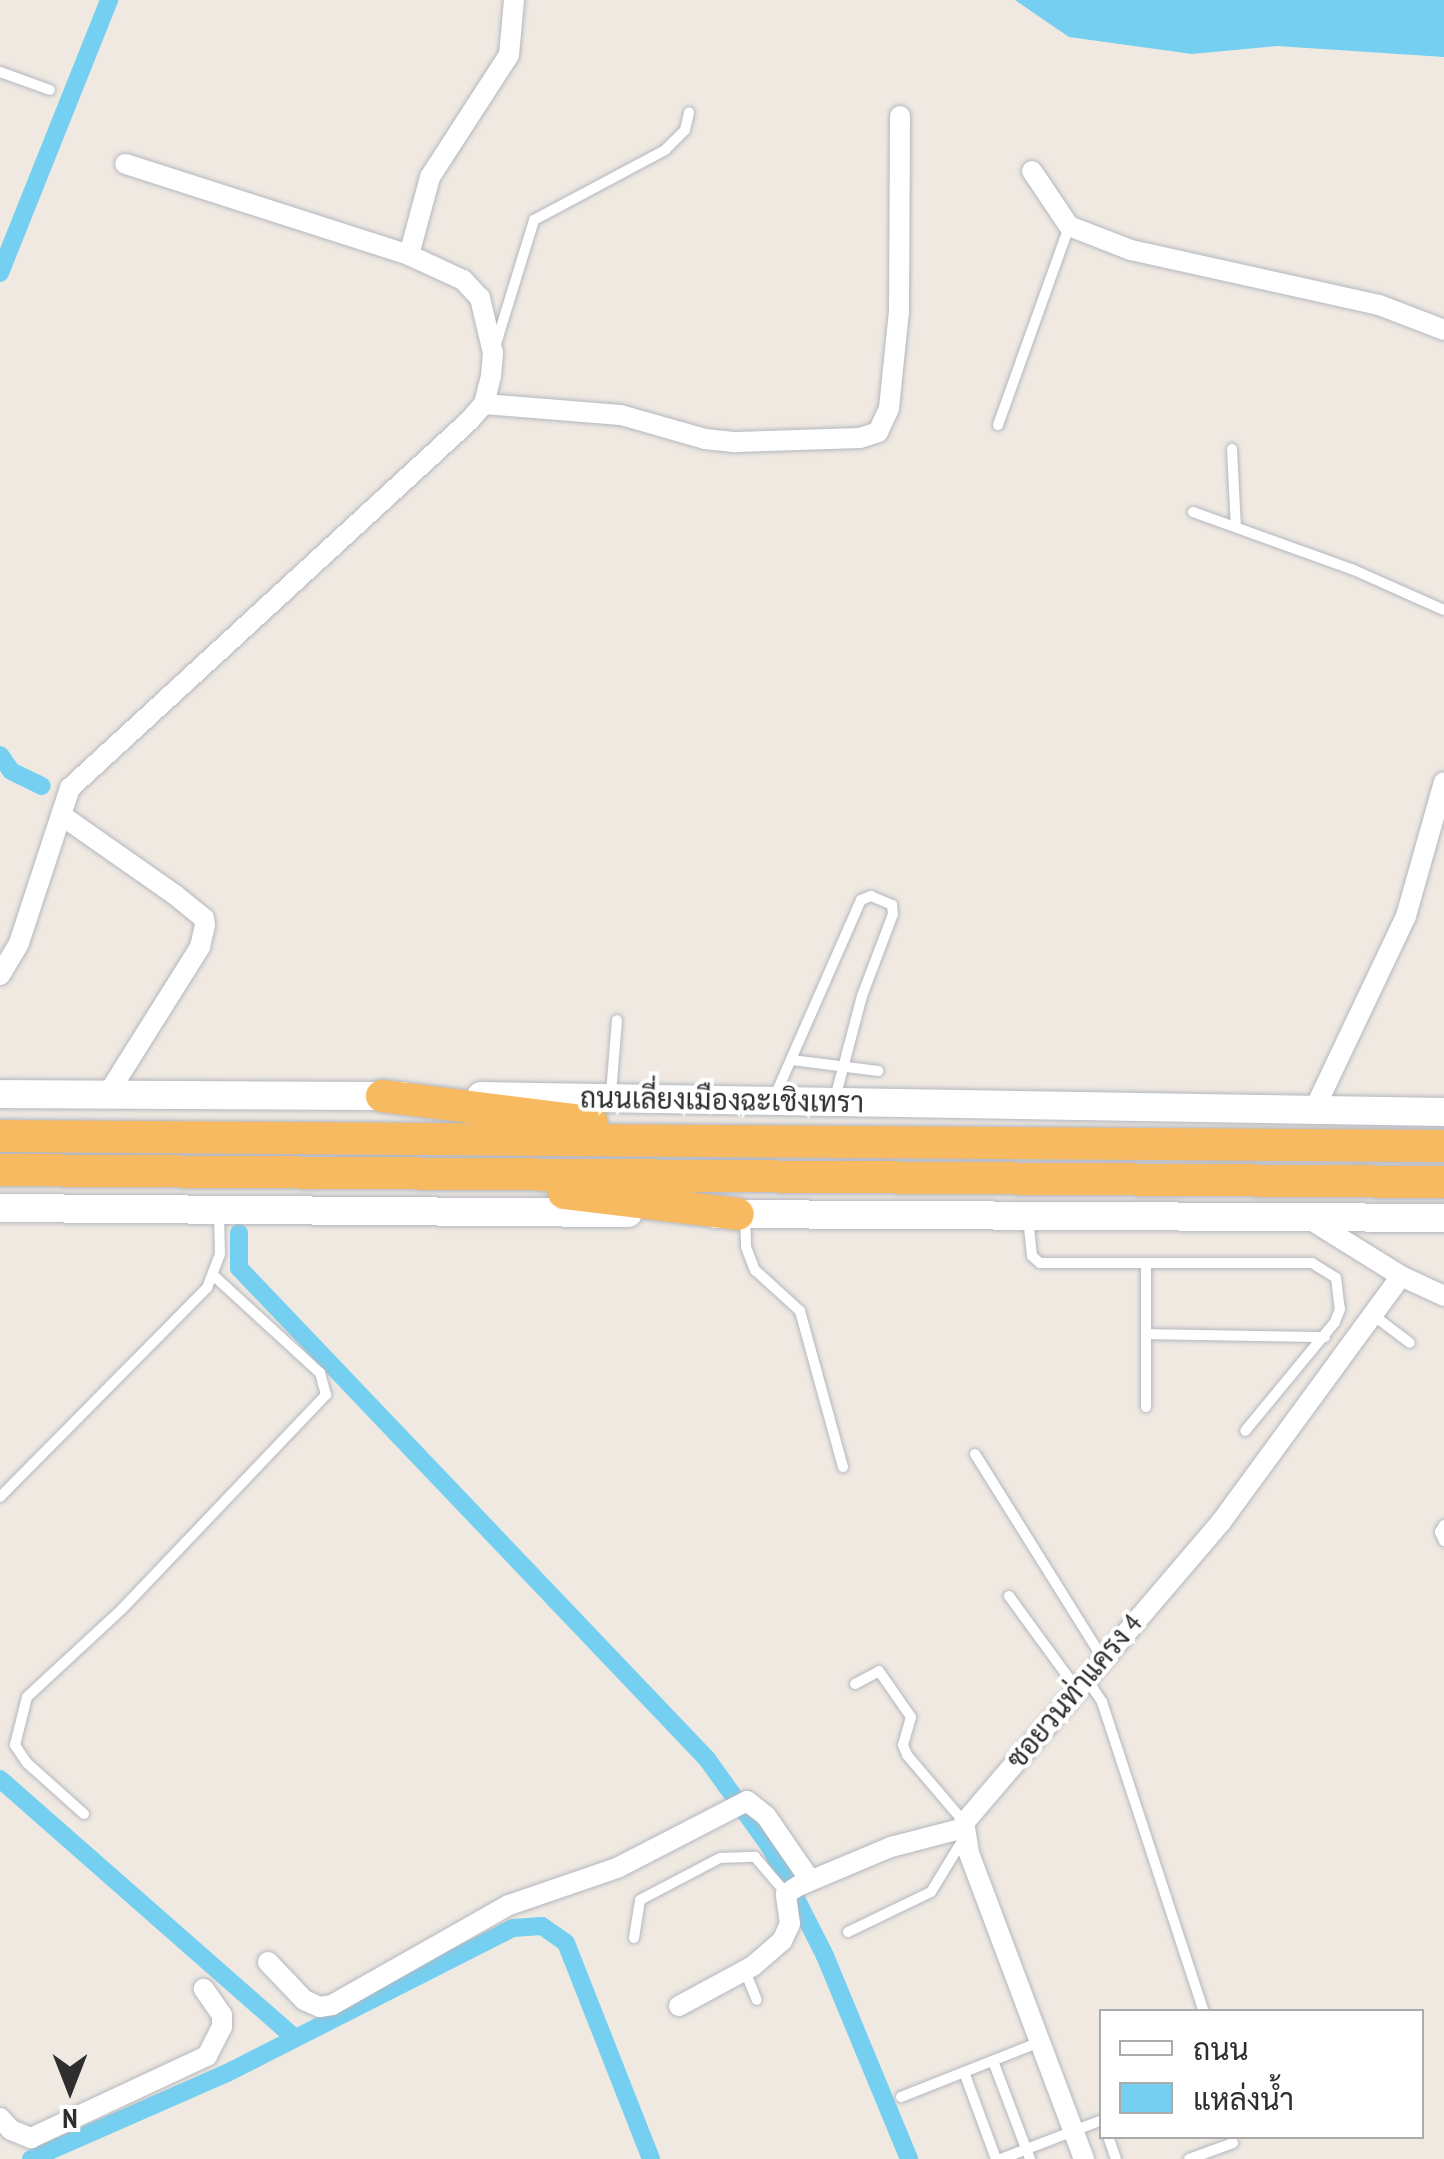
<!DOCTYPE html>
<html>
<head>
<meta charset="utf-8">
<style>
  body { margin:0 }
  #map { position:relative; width:1444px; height:2159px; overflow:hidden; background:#efe9e1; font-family:"PT Sans Narrow",Sarabun,sans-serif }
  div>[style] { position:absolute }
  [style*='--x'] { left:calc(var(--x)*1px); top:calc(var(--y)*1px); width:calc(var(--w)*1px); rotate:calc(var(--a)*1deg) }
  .water>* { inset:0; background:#75cff0 }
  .canal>* { height:18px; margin:-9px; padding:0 9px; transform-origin:9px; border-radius:9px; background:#75cff0 }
  .roads { filter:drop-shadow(0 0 2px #b4b7c1) drop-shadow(0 0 2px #b4b7c1) }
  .service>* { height:10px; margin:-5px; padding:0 5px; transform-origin:5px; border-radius:5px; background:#fff }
  .minor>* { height:20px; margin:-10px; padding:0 10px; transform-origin:10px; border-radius:10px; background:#fff }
  .secondary>* { height:28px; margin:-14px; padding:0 14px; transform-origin:14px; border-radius:14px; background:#fff }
  .trunk>* { height:32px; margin:-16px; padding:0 16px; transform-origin:16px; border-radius:16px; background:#f8ba60 }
  span { translate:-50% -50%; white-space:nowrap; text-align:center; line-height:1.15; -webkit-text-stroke:8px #fff; paint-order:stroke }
  .street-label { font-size:28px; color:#2e2e2e }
  .legend { position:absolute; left:1099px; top:2009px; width:325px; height:130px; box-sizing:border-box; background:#fff; border:2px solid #ababab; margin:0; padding:12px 18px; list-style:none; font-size:30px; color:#2e2e2e }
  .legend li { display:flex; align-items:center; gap:20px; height:50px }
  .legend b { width:50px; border:2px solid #ababab }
  .north { position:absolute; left:20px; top:2039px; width:100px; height:100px; -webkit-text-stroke:8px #fff; paint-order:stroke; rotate:180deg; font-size:28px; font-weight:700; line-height:40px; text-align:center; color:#2e2e2e }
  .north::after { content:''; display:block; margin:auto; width:35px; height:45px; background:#2e2e2e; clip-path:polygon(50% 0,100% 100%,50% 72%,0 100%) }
</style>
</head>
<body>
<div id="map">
  <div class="water">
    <div style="clip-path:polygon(1015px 0,1444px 0,1444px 57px,1277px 46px,1192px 54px,1069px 37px)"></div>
  </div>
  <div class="canal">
    <div style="--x:0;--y:273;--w:294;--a:-68.2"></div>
    <div style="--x:0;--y:755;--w:19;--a:55"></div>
    <div style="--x:11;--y:771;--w:34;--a:26"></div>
    <div style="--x:239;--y:1233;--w:35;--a:90"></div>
    <div style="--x:239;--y:1268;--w:678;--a:46.37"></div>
    <div style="--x:707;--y:1759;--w:108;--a:54.4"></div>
    <div style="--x:770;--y:1847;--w:122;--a:63.2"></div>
    <div style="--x:825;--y:1956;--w:220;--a:67.5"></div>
    <div style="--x:0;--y:1779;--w:393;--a:41.3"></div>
    <div style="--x:31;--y:2159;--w:214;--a:-23.7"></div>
    <div style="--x:227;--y:2073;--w:321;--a:-26.9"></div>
    <div style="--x:513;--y:1928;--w:29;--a:-4"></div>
    <div style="--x:542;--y:1926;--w:29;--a:35"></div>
    <div style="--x:566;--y:1943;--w:232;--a:68.5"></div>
  </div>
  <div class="roads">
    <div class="service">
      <div style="--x:0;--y:72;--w:53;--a:19.8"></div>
      <div style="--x:495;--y:347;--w:133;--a:-72.9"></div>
      <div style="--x:534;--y:220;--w:149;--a:-28.1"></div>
      <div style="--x:665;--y:150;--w:28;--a:-45"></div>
      <div style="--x:685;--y:130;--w:18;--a:-77"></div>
      <div style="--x:998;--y:425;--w:210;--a:-70.3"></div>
      <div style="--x:1232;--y:449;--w:78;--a:87.1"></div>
      <div style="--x:1193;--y:512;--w:171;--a:19.8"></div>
      <div style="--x:1354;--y:570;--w:98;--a:24"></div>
      <div style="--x:792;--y:1060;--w:87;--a:7.3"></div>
      <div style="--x:611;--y:1094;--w:74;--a:-85.4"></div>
      <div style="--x:774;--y:1098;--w:216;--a:-66.3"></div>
      <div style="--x:861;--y:900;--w:11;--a:-22"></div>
      <div style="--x:871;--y:896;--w:23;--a:23"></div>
      <div style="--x:892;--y:905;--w:9;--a:84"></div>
      <div style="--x:893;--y:914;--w:88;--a:110.7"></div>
      <div style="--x:862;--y:996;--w:106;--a:104.8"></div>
      <div style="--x:745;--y:1215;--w:32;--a:88"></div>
      <div style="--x:746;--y:1247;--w:25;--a:69"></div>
      <div style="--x:755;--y:1270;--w:61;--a:42.3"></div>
      <div style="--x:800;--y:1311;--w:162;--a:74.6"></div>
      <div style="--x:1028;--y:1218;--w:38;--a:84"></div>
      <div style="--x:1032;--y:1256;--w:11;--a:41"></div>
      <div style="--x:1040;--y:1263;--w:272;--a:0"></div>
      <div style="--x:1312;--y:1263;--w:28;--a:32"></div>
      <div style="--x:1336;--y:1278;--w:31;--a:83"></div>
      <div style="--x:1340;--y:1309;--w:14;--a:111"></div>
      <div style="--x:1335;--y:1322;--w:141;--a:129.5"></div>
      <div style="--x:1373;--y:1315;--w:46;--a:37.1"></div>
      <div style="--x:1146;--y:1334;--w:179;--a:1"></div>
      <div style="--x:1146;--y:1407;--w:142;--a:-90"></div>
      <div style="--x:975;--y:1454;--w:239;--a:58"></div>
      <div style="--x:0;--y:1497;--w:294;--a:-45.3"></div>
      <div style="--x:207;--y:1288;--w:36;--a:-69"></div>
      <div style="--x:220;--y:1254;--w:40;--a:-91.4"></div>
      <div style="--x:1444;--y:1525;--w:8;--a:120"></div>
      <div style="--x:1440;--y:1532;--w:10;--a:66"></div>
      <div style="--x:1009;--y:1596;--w:114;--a:53.9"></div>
      <div style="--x:1086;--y:1678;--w:29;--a:56"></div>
      <div style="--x:1102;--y:1702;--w:326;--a:71.8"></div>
      <div style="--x:855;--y:1684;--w:27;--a:-28"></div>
      <div style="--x:879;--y:1671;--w:56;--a:55.2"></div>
      <div style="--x:911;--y:1717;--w:29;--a:106"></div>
      <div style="--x:903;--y:1745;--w:11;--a:68"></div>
      <div style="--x:907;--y:1755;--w:88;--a:49.6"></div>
      <div style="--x:84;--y:1814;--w:76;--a:-138.2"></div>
      <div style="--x:27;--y:1763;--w:22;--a:-124"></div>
      <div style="--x:15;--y:1745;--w:49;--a:-76"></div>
      <div style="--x:27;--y:1697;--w:129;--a:-42.8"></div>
      <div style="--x:122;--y:1609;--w:296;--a:-46.4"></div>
      <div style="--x:326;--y:1395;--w:23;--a:-105"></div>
      <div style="--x:320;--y:1373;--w:144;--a:-137.5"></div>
      <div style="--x:848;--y:1932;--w:92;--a:-25.7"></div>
      <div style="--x:931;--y:1892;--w:63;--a:-58.6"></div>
      <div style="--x:634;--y:1938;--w:38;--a:-81"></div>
      <div style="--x:640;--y:1900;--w:90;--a:-27.7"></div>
      <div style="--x:720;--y:1858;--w:35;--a:-2"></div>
      <div style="--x:755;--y:1857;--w:48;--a:49.3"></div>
      <div style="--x:745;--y:1971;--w:31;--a:68"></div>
      <div style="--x:993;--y:2061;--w:105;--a:69.3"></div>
      <div style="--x:964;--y:2072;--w:93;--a:69.8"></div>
      <div style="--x:901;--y:2097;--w:149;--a:-21.6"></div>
      <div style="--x:1108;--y:2136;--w:24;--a:71"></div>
      <div style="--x:1001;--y:2159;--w:108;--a:-21.1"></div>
      <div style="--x:1189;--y:2159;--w:47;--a:-20"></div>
    </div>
    <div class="minor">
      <div style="--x:1032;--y:171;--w:66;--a:56.1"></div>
      <div style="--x:1069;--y:226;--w:66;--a:21.2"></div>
      <div style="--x:1131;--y:250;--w:254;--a:12.5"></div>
      <div style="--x:1379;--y:305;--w:70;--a:21"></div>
      <div style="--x:409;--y:255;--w:81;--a:-74.9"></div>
      <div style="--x:430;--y:177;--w:145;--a:-57.1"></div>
      <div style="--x:509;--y:55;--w:55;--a:-84.8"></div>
      <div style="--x:484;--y:404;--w:137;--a:4.6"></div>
      <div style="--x:621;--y:415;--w:87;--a:15.9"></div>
      <div style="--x:705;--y:439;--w:31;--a:6"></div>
      <div style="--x:736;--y:442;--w:124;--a:-1.8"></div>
      <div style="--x:860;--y:438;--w:19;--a:-18"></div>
      <div style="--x:878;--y:432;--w:26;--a:-65"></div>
      <div style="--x:889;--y:408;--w:97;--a:-84.1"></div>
      <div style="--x:899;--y:312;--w:196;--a:-89.7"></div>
      <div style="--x:61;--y:815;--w:138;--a:35"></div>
      <div style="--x:174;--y:894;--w:38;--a:39"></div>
      <div style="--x:204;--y:918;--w:7;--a:82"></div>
      <div style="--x:205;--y:925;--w:23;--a:103"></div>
      <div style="--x:200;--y:947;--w:175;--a:122.1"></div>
      <div style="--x:0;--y:975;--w:37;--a:-59"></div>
      <div style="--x:19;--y:943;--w:163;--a:-71.8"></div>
      <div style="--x:70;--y:788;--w:542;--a:-42.61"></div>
      <div style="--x:469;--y:421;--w:23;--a:-49"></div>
      <div style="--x:484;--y:404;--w:29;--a:-76"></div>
      <div style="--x:491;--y:376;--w:23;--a:-85"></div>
      <div style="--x:493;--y:353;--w:57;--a:-103.3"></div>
      <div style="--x:480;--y:298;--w:25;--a:-133"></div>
      <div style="--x:463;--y:280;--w:60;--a:-155.2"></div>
      <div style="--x:409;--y:255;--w:298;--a:-162.2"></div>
      <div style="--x:1313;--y:1112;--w:217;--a:-64.6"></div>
      <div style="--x:1406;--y:916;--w:139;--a:-74.2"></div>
      <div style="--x:1311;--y:1220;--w:106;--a:31.9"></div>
      <div style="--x:1401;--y:1276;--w:47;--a:24.9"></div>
      <div style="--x:268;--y:1962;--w:52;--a:46.5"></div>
      <div style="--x:304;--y:2000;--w:17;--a:24"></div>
      <div style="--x:320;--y:2007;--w:12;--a:-9"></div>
      <div style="--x:332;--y:2005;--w:203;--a:-29.5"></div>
      <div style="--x:509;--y:1905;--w:114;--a:-18.9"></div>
      <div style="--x:617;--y:1868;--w:146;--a:-27.3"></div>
      <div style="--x:747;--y:1801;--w:24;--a:38"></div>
      <div style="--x:766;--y:1816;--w:78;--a:55.5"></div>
      <div style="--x:679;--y:2006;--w:84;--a:-28.4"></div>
      <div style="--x:753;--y:1966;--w:38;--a:-41"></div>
      <div style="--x:782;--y:1941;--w:19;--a:-65"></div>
      <div style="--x:790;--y:1924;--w:30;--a:-98"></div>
      <div style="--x:786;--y:1894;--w:14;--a:-34"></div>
      <div style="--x:798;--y:1886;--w:101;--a:-22.8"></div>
      <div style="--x:891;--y:1847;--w:75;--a:-14.6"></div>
      <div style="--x:0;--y:2118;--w:16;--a:47"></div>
      <div style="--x:11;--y:2130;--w:22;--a:22"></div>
      <div style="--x:31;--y:2138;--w:194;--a:-25"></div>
      <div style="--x:207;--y:2056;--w:33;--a:-63"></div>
      <div style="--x:222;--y:2027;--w:12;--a:-90"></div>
      <div style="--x:222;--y:2015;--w:32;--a:-125"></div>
      <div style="--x:1084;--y:2159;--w:327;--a:-110.6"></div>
      <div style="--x:969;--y:1853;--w:30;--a:-99"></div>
      <div style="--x:964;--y:1823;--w:396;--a:-49.5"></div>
      <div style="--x:1221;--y:1522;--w:305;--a:-53.8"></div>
    </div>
    <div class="secondary">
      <div style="--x:0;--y:1094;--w:403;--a:0.3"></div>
      <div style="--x:481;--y:1096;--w:963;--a:0.95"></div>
      <div style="--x:0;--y:1208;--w:628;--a:0.46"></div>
      <div style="--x:716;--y:1214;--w:728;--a:0.31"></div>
    </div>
    <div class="trunk">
      <div style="--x:382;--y:1096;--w:211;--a:7.1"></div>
      <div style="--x:0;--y:1136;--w:1444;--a:0.4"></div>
      <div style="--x:0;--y:1170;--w:1444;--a:0.48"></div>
      <div style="--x:564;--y:1193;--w:175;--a:6.9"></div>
    </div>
  </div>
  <div class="street-label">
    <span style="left:722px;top:1100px;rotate:1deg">ถนนเลี่ยงเมืองฉะเชิงเทรา</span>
    <span style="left:1074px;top:1691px;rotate:-50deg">ซอยวนท่าแครง 4</span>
  </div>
  <ul class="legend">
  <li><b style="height:12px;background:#fff"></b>ถนน</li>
  <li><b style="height:28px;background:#75cff0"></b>แหล่งน้ำ</li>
  </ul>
  <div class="north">N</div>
</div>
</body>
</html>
